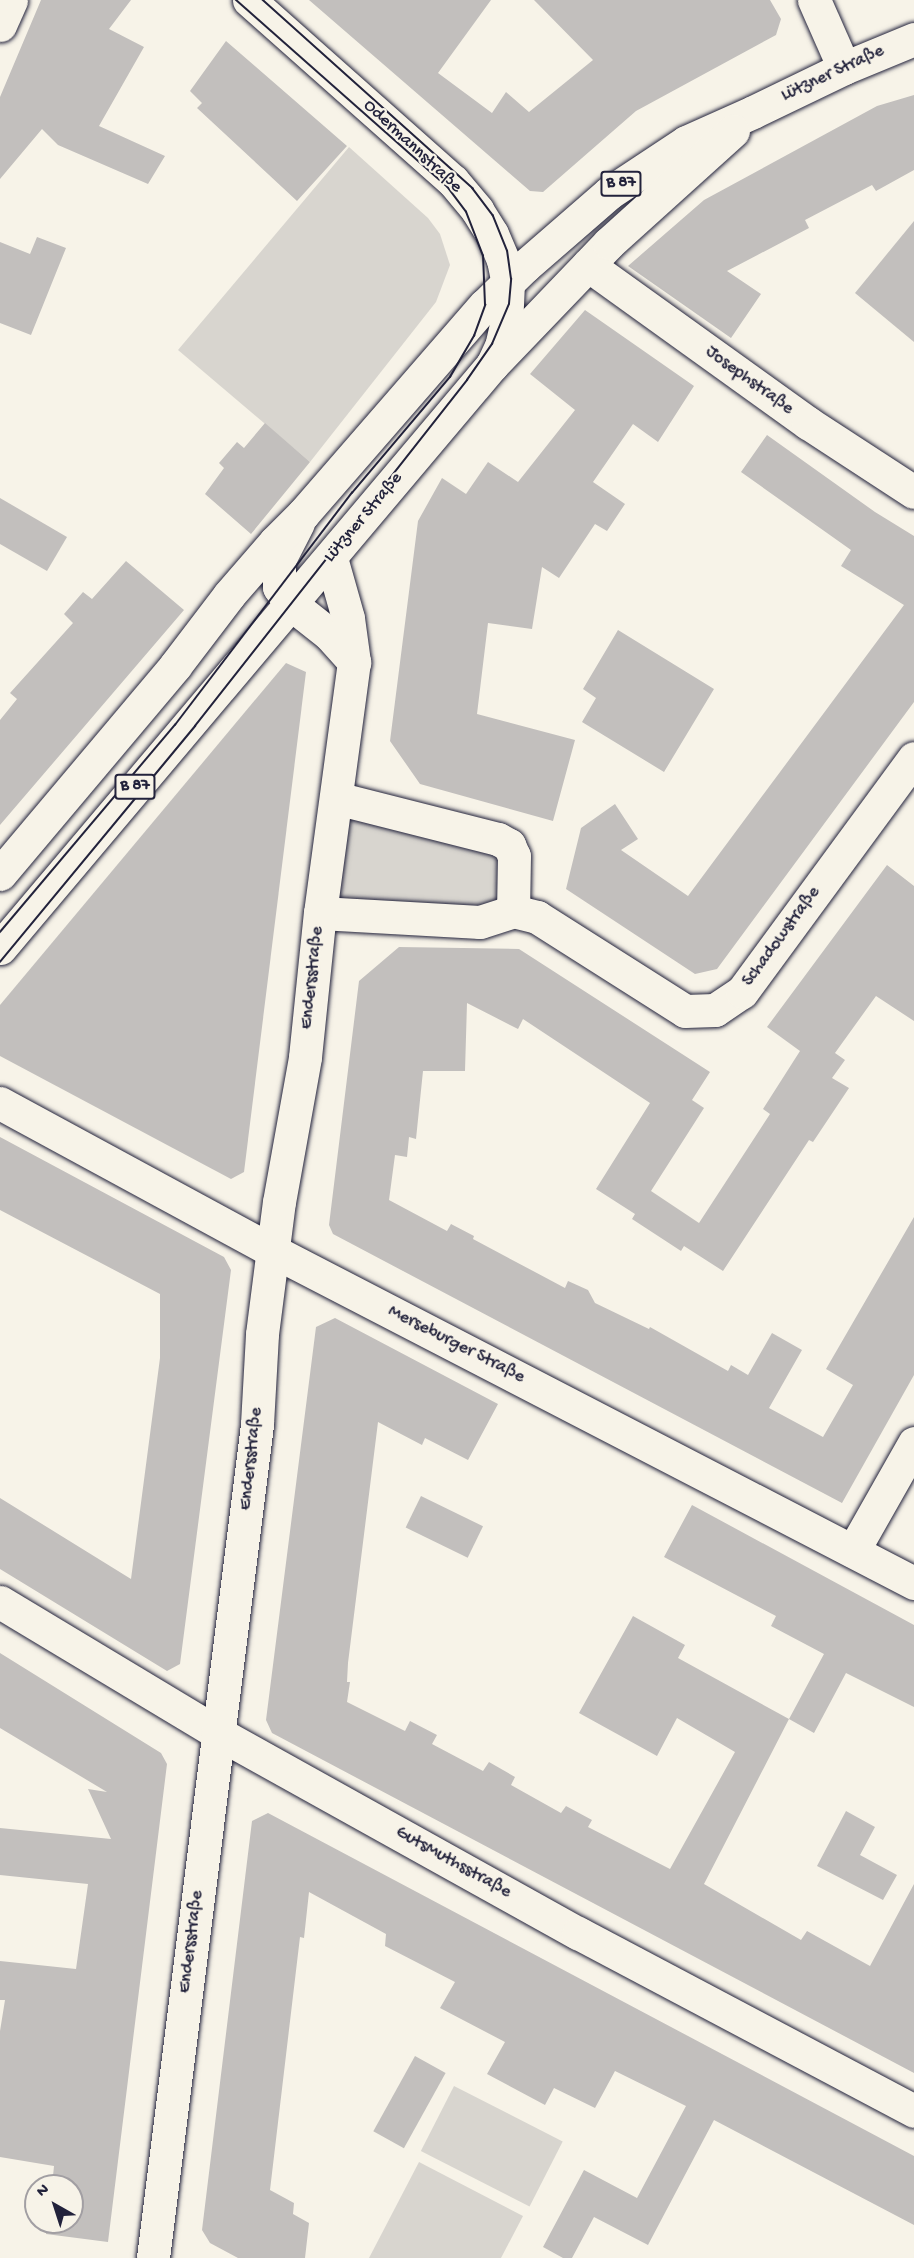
<!DOCTYPE html>
<html>
<head>
<meta charset="utf-8">
<style>
  body { margin:0 }
  #map { position:relative; width:914px; height:2258px; overflow:hidden; background:#f7f3e8; font-family:"Gochi Hand",sans-serif }
  div>[style] { position:absolute }
  [style*='--x'] { left:calc(var(--x)*1px); top:calc(var(--y)*1px); width:calc(var(--w)*1px); rotate:calc(var(--a)*1deg) }
  .green>* { inset:0; background:#d8d5cf; transform-origin:0 0 }
  .building>* { inset:0; background:#c2bfbd; transform-origin:0 0 }
  .roads { filter:drop-shadow(0 0 2px #22223b) drop-shadow(0 0 2px #22223b) }
  .minor>* { height:33px; margin:-16.5px; padding:0 16.5px; transform-origin:16.5px; border-radius:16.5px; background:#f7f3e8 }
  .major>* { height:33px; margin:-16.5px; padding:0 16.5px; transform-origin:16.5px; border-radius:16.5px; background:#f7f3e8 }
  .tram>* { height:1.5px; margin:-0.75px; padding:0 0.75px; transform-origin:0.75px; border-radius:0.75px; background:#22223b }
  span { translate:-50% -50%; white-space:nowrap; text-align:center; line-height:1.15; -webkit-text-stroke:4.5px #f7f3e8; paint-order:stroke }
  .shield-label span { padding:2px 4px; background:#f7f3e8; border:2px solid; border-radius:4px; -webkit-text-stroke-width:0 }
  .shield-label { font-size:16px; color:#22223b; font-weight:700 }
  .street-label { font-size:18px; color:#22223b }
  .north { position:absolute; left:24px; top:2174px; width:60px; height:60px; box-sizing:border-box; background:#f7f3e8; border:2px solid #a29fa3; border-radius:50%; rotate:321deg; font-size:16px; font-weight:700; line-height:24px; text-align:center; color:#22223b }
  .north::after { content:''; display:block; margin:auto; width:21px; height:27px; background:#22223b; clip-path:polygon(50% 0,100% 100%,50% 72%,0 100%) }
</style>
</head>
<body>
<div id="map">
  <div class="green">
    <div style="clip-path:polygon(349px 147px,428px 218px,440px 234px,450px 265px,436px 302px,310px 462px,178px 350px)"></div>
    <div style="clip-path:polygon(336px 798px,498px 839px,513px 911px,320px 913px)"></div>
    <div style="left:454px;top:2086px;width:122px;height:73px;rotate:27deg"></div>
    <div style="clip-path:polygon(419px 2162px,523px 2216px,501px 2258px,369px 2258px)"></div>
  </div>
  <div class="building">
    <div style="clip-path:polygon(41px 0,131px 0,109px 29px,144px 47px,99px 126px,165px 156px,148px 184px,58px 145px,42px 129px,0 179px,0 97px)"></div>
    <div style="clip-path:polygon(309px 0,491px 0,438px 73px,492px 113px,506px 92px,529px 112px,593px 60px,534px 0,770px 0,781px 19px,776px 35px,636px 111px,543px 192px,530px 191px)"></div>
    <div style="clip-path:polygon(226px 41px,347px 146px,297px 201px,197px 108px,202px 103px,190px 91px)"></div>
    <div style="clip-path:polygon(914px 95px,914px 170px,876px 191px,872px 185px,805px 220px,809px 228px,727px 271px,761px 294px,731px 338px,628px 266px,704px 200px,877px 106px)"></div>
    <div style="clip-path:polygon(914px 221px,914px 342px,855px 293px)"></div>
    <div style="clip-path:polygon(37px 237px,66px 248px,31px 335px,0 323px,0 242px,30px 254px)"></div>
    <div style="clip-path:polygon(585px 310px,694px 386px,658px 442px,633px 424px,593px 482px,625px 504px,607px 531px,595px 524px,559px 578px,542px 567px,532px 629px,488px 623px,477px 714px,575px 740px,553px 821px,420px 784px,390px 741px,418px 521px,442px 478px,466px 494px,488px 462px,518px 482px,575px 410px,530px 374px)"></div>
    <div style="clip-path:polygon(265px 423px,310px 462px,251px 534px,205px 494px,224px 468px,219px 463px,237px 442px,244px 448px)"></div>
    <div style="clip-path:polygon(767px 435px,875px 512px,914px 536px,914px 702px,717px 969px,695px 974px,566px 889px,581px 828px,615px 804px,638px 839px,621px 850px,688px 896px,904px 605px,841px 566px,851px 550px,741px 472px)"></div>
    <div style="clip-path:polygon(0 498px,67px 537px,47px 571px,0 544px)"></div>
    <div style="clip-path:polygon(126px 561px,184px 610px,0 825px,0 720px,17px 699px,10px 693px,73px 623px,64px 614px,83px 592px,92px 599px)"></div>
    <div style="clip-path:polygon(618px 630px,714px 689px,664px 772px,582px 722px,596px 698px,583px 689px)"></div>
    <div style="clip-path:polygon(286px 663px,306px 672px,244px 1172px,231px 1179px,0 1056px,0 1005px)"></div>
    <div style="clip-path:polygon(887px 865px,914px 886px,914px 1021px,876px 996px,835px 1053px,845px 1060px,832px 1078px,849px 1088px,813px 1142px,809px 1140px,723px 1271px,684px 1246px,681px 1251px,632px 1219px,635px 1214px,596px 1189px,650px 1103px,523px 1019px,518px 1029px,467px 1003px,465px 1071px,423px 1071px,416px 1139px,409px 1137px,407px 1157px,395px 1155px,389px 1200px,447px 1231px,451px 1224px,474px 1236px,473px 1239px,565px 1288px,568px 1281px,588px 1290px,595px 1303px,649px 1329px,650px 1327px,728px 1371px,731px 1365px,748px 1375px,772px 1333px,802px 1350px,769px 1408px,823px 1437px,853px 1385px,826px 1369px,914px 1217px,914px 1375px,842px 1503px,333px 1234px,329px 1225px,359px 981px,399px 947px,519px 949px,710px 1072px,692px 1100px,704px 1108px,651px 1191px,699px 1223px,770px 1114px,763px 1109px,800px 1051px,767px 1027px)"></div>
    <div style="clip-path:polygon(0 1137px,224px 1257px,231px 1270px,180px 1664px,167px 1671px,0 1569px,0 1498px,131px 1579px,160px 1358px,160px 1294px,0 1210px)"></div>
    <div style="clip-path:polygon(335px 1318px,498px 1404px,468px 1460px,425px 1438px,422px 1445px,378px 1422px,348px 1663px,347px 1682px,350px 1682px,347px 1702px,405px 1731px,410px 1721px,437px 1735px,432px 1744px,483px 1771px,489px 1762px,515px 1777px,511px 1785px,561px 1813px,566px 1806px,592px 1820px,588px 1827px,670px 1869px,735px 1752px,677px 1718px,657px 1756px,579px 1713px,633px 1616px,685px 1645px,678px 1658px,789px 1719px,704px 1884px,801px 1940px,807px 1931px,870px 1966px,914px 1884px,914px 2073px,272px 1733px,266px 1720px,316px 1327px)"></div>
    <div style="left:421px;top:1496px;width:69px;height:35px;rotate:26deg"></div>
    <div style="clip-path:polygon(692px 1505px,914px 1625px,914px 1707px,846px 1673px,814px 1733px,789px 1719px,824px 1654px,771px 1626px,776px 1616px,664px 1557px)"></div>
    <div style="clip-path:polygon(0 1653px,161px 1753px,167px 1764px,108px 2242px,46px 2234px,47px 2222px,72px 2222px,72px 2186px,52px 2186px,54px 2166px,0 2157px,0 2031px,5px 2000px,0 2000px,0 1961px,76px 1969px,88px 1884px,0 1875px,0 1828px,111px 1839px,88px 1789px,107px 1792px,0 1728px)"></div>
    <div style="clip-path:polygon(846px 1811px,875px 1827px,860px 1855px,897px 1875px,883px 1900px,817px 1866px)"></div>
    <div style="clip-path:polygon(268px 1813px,914px 2156px,914px 2225px,714px 2120px,648px 2245px,594px 2217px,572px 2258px,563px 2258px,543px 2247px,584px 2170px,637px 2198px,686px 2106px,615px 2071px,595px 2108px,554px 2088px,545px 2105px,487px 2074px,505px 2042px,440px 2008px,455px 1982px,385px 1946px,386px 1934px,309px 1892px,304px 1938px,300px 1937px,270px 2190px,294px 2203px,293px 2214px,309px 2223px,305px 2258px,238px 2258px,210px 2243px,202px 2230px,252px 1821px)"></div>
    <div style="left:415px;top:2056px;width:35px;height:86px;rotate:29deg"></div>
  </div>
  <div class="roads">
    <div class="minor">
      <div style="--x:249;--y:0;--w:273;--a:41.6"></div>
      <div style="--x:453;--y:181;--w:38;--a:50"></div>
      <div style="--x:477;--y:210;--w:28;--a:58"></div>
      <div style="--x:492;--y:234;--w:28;--a:67"></div>
      <div style="--x:503;--y:260;--w:24;--a:78"></div>
      <div style="--x:508;--y:283;--w:42;--a:92.7"></div>
      <div style="--x:506;--y:325;--w:22;--a:103"></div>
      <div style="--x:501;--y:346;--w:21;--a:115"></div>
      <div style="--x:814;--y:0;--w:74;--a:66.2"></div>
      <div style="--x:0;--y:25;--w:27;--a:-66"></div>
      <div style="--x:588;--y:265;--w:271;--a:35.7"></div>
      <div style="--x:808;--y:423;--w:126;--a:33.1"></div>
      <div style="--x:298;--y:523;--w:42;--a:117.2"></div>
      <div style="--x:279;--y:560;--w:27;--a:90"></div>
      <div style="--x:279;--y:587;--w:21;--a:55"></div>
      <div style="--x:291;--y:604;--w:48;--a:38.3"></div>
      <div style="--x:329;--y:634;--w:38;--a:48"></div>
      <div style="--x:336;--y:798;--w:167;--a:14.2"></div>
      <div style="--x:498;--y:839;--w:13;--a:29"></div>
      <div style="--x:509;--y:845;--w:12;--a:66"></div>
      <div style="--x:514;--y:856;--w:55;--a:91"></div>
      <div style="--x:320;--y:913;--w:160;--a:3.2"></div>
      <div style="--x:480;--y:922;--w:35;--a:-18"></div>
      <div style="--x:513;--y:911;--w:25;--a:14"></div>
      <div style="--x:537;--y:917;--w:175;--a:32.4"></div>
      <div style="--x:685;--y:1011;--w:30;--a:-2"></div>
      <div style="--x:715;--y:1010;--w:32;--a:-34"></div>
      <div style="--x:742;--y:992;--w:290;--a:-53.7"></div>
      <div style="--x:0;--y:1103;--w:311;--a:28.5"></div>
      <div style="--x:273;--y:1251;--w:722;--a:27.38"></div>
      <div style="--x:853;--y:1551;--w:124;--a:-60.5"></div>
      <div style="--x:0;--y:1602;--w:254;--a:31"></div>
      <div style="--x:218;--y:1733;--w:412;--a:29.1"></div>
      <div style="--x:578;--y:1933;--w:380;--a:27.9"></div>
      <div style="--x:153;--y:2258;--w:840;--a:-82.89"></div>
      <div style="--x:257;--y:1424;--w:90;--a:-86.8"></div>
      <div style="--x:262;--y:1334;--w:133;--a:-82.7"></div>
      <div style="--x:279;--y:1202;--w:147;--a:-79.8"></div>
      <div style="--x:305;--y:1057;--w:145;--a:-84.1"></div>
      <div style="--x:320;--y:913;--w:253;--a:-82.3"></div>
      <div style="--x:354;--y:662;--w:44;--a:-97.8"></div>
      <div style="--x:348;--y:618;--w:62;--a:-105.8"></div>
    </div>
    <div class="major">
      <div style="--x:0;--y:874;--w:272;--a:-49.9"></div>
      <div style="--x:175;--y:666;--w:89;--a:-52.7"></div>
      <div style="--x:229;--y:595;--w:70;--a:-49"></div>
      <div style="--x:275;--y:542;--w:40;--a:-45"></div>
      <div style="--x:303;--y:514;--w:277;--a:-49"></div>
      <div style="--x:485;--y:305;--w:56;--a:-44.3"></div>
      <div style="--x:525;--y:266;--w:111;--a:-41"></div>
      <div style="--x:609;--y:193;--w:92;--a:-33.5"></div>
      <div style="--x:686;--y:142;--w:73;--a:-24.1"></div>
      <div style="--x:753;--y:112;--w:101;--a:-25.8"></div>
      <div style="--x:844;--y:68;--w:76;--a:-22.5"></div>
      <div style="--x:0;--y:948;--w:763;--a:-49.84"></div>
      <div style="--x:492;--y:365;--w:169;--a:-46.2"></div>
      <div style="--x:609;--y:243;--w:167;--a:-42.1"></div>
    </div>
  </div>
  <div class="tram">
    <div style="--x:0;--y:932;--w:271;--a:-49.8"></div>
    <div style="--x:175;--y:725;--w:292;--a:-52.7"></div>
    <div style="--x:352;--y:493;--w:152;--a:-49.8"></div>
    <div style="--x:450;--y:377;--w:48;--a:-59.7"></div>
    <div style="--x:474;--y:336;--w:33;--a:-70"></div>
    <div style="--x:485;--y:305;--w:49;--a:-92.3"></div>
    <div style="--x:483;--y:256;--w:47;--a:-111.1"></div>
    <div style="--x:466;--y:212;--w:31;--a:-127"></div>
    <div style="--x:447;--y:187;--w:282;--a:-138.5"></div>
    <div style="--x:0;--y:962;--w:306;--a:-50.4"></div>
    <div style="--x:195;--y:726;--w:440;--a:-51.8"></div>
    <div style="--x:467;--y:380;--w:44;--a:-55.2"></div>
    <div style="--x:492;--y:344;--w:43;--a:-67"></div>
    <div style="--x:509;--y:304;--w:25;--a:-85"></div>
    <div style="--x:511;--y:279;--w:28;--a:-98"></div>
    <div style="--x:507;--y:251;--w:38;--a:-112"></div>
    <div style="--x:493;--y:216;--w:34;--a:-127"></div>
    <div style="--x:473;--y:189;--w:283;--a:-138.1"></div>
  </div>
  <div class="shield-label">
    <span style="left:621px;top:184px">B 87</span>
    <span style="left:135px;top:787px">B 87</span>
  </div>
  <div class="street-label">
    <span style="left:833px;top:74px;rotate:-25deg">Lützner Straße</span>
    <span style="left:412px;top:147px;rotate:43deg">Odermannstraße</span>
    <span style="left:749px;top:381px;rotate:36deg">Josephstraße</span>
    <span style="left:364px;top:518px;rotate:-50deg">Lützner Straße</span>
    <span style="left:782px;top:937px;rotate:-54deg">Schadowstraße</span>
    <span style="left:313px;top:978px;rotate:-84deg">Endersstraße</span>
    <span style="left:456px;top:1345px;rotate:27deg">Merseburger Straße</span>
    <span style="left:252px;top:1459px;rotate:-84deg">Endersstraße</span>
    <span style="left:453px;top:1863px;rotate:29deg">GutsMuthsstraße</span>
    <span style="left:192px;top:1942px;rotate:-83deg">Endersstraße</span>
  </div>
  <div class="north">N</div>
</div>
</body>
</html>
